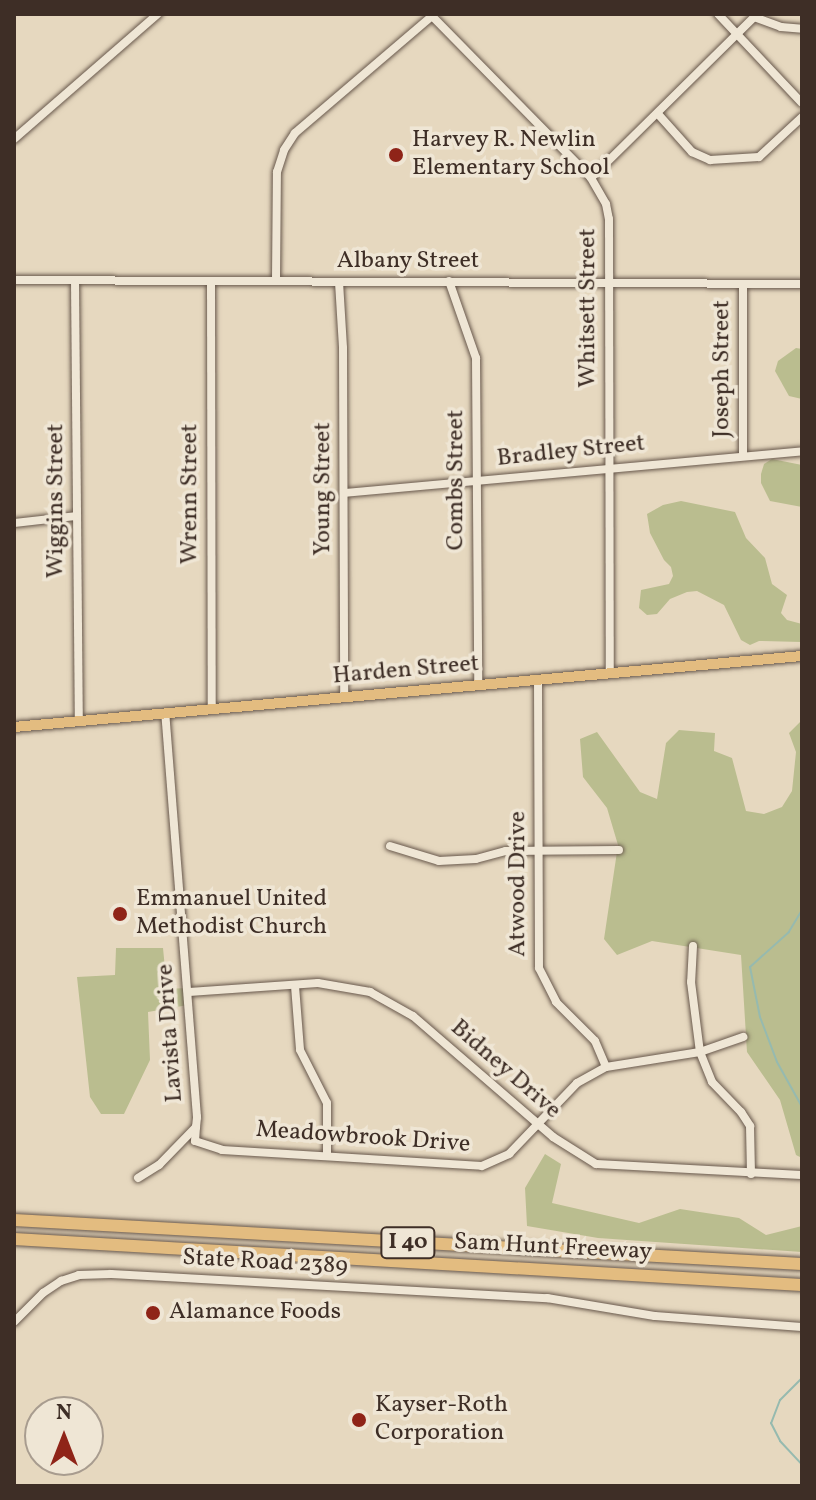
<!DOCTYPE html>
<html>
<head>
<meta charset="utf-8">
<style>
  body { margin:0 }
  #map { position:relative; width:816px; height:1500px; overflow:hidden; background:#e6d8bf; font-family:Vollkorn,serif }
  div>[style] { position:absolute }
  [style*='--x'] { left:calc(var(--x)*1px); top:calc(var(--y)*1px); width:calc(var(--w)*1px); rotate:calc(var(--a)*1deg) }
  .green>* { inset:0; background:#babd8f }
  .stream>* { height:2px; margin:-1px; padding:0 1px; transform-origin:1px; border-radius:1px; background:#96baaf }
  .roads { filter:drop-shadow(0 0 2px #68584c) drop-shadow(0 0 2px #68584c) }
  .minor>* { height:8px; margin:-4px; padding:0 4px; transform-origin:4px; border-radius:4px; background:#efe6d5 }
  .major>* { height:10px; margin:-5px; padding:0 5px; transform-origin:5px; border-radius:5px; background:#e3bc80 }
  .highway>* { height:12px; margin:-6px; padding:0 6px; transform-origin:6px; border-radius:6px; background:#e3bc80 }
  .dots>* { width:22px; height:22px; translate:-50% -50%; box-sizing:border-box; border:4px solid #efe6d5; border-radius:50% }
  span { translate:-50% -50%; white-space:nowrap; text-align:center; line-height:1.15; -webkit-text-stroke:7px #efe6d5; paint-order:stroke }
  .shield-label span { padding:2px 6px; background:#efe6d5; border:2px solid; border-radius:6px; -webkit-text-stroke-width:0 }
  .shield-label { font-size:22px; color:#3e2e26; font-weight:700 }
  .poi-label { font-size:24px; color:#3e2e26 }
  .left { translate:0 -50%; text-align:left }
  .street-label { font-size:24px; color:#3e2e26 }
  .frame { position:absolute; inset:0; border:16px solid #3e2e26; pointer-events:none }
  .north { position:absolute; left:24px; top:1396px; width:80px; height:80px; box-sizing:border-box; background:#efe6d5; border:2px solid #a89c8f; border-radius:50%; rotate:0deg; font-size:22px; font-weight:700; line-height:32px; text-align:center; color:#3e2e26 }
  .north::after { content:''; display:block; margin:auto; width:28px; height:36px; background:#8f2418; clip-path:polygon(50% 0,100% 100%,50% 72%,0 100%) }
</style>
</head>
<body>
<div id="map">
  <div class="green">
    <div style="clip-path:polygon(796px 348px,802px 349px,802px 399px,789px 396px,775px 371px,778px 361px)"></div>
    <div style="clip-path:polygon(772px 459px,802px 465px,802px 507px,770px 501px,761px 483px,761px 474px,764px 464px)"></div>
    <div style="clip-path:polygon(681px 501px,735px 512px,746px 538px,765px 558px,772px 584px,787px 595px,781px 613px,787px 620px,802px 624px,802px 642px,759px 641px,750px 645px,741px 640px,724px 605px,697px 591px,687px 592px,670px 599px,657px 614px,647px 615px,639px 608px,641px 590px,669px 584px,673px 576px,671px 567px,664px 560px,650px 533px,647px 514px,663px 505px)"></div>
    <div style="clip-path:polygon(802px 720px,802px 1158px,796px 1155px,780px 1100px,747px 1052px,741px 955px,652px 941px,617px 955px,604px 939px,618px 845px,607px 808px,583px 777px,580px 739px,597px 732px,640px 792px,657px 799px,666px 743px,679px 730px,715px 733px,714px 751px,732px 758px,746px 811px,764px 814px,782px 807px,792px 791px,796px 752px,789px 733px)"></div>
    <div style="clip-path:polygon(116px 948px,163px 948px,167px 989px,187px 988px,188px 1005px,148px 1012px,150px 1060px,124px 1114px,101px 1114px,90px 1097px,77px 977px,115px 975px)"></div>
    <div style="clip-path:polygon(545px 1154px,561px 1164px,552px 1203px,639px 1223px,680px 1209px,739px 1218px,766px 1235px,802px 1226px,802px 1252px,598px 1238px,527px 1226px,525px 1188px)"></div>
  </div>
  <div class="stream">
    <div style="--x:802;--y:910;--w:26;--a:121"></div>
    <div style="--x:789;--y:932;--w:52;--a:138.1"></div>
    <div style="--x:750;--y:967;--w:51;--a:78.7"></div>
    <div style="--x:760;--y:1017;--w:48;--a:69.3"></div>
    <div style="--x:777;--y:1062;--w:51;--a:60.9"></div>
    <div style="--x:802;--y:1378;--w:31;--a:135"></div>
    <div style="--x:780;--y:1400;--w:25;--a:111"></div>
    <div style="--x:771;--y:1423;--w:20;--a:63"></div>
    <div style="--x:780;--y:1441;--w:33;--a:47"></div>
  </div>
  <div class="roads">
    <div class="minor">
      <div style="--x:430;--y:14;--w:230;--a:45.5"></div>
      <div style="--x:591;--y:178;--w:30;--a:60"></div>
      <div style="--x:606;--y:204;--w:15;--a:79"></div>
      <div style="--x:609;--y:219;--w:453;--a:89.9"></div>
      <div style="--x:718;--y:14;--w:122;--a:46.7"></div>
      <div style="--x:754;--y:17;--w:29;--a:20"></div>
      <div style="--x:781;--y:27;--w:21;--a:5"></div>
      <div style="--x:658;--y:114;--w:51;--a:48.2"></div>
      <div style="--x:692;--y:152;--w:20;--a:24"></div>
      <div style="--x:710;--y:160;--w:49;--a:-3.5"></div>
      <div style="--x:759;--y:157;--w:59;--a:-42.9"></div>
      <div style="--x:14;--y:139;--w:191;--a:-41"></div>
      <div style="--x:591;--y:178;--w:229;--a:-44.6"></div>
      <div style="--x:14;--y:280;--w:788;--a:0.29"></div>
      <div style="--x:276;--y:280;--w:108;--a:-89.5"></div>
      <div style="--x:277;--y:172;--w:23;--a:-72"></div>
      <div style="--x:284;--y:150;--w:20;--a:-57"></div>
      <div style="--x:295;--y:133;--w:180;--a:-40.5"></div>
      <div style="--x:75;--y:281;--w:439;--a:89.5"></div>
      <div style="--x:211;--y:281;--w:427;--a:89.9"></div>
      <div style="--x:449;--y:281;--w:82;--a:70.7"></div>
      <div style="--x:476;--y:358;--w:326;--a:89.6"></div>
      <div style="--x:339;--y:282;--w:66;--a:86.5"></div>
      <div style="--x:343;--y:348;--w:348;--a:89.8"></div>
      <div style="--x:743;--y:284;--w:171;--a:90"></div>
      <div style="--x:344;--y:493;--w:460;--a:-5.2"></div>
      <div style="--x:14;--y:523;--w:62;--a:-6.4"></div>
      <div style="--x:538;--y:679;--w:289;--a:89.8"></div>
      <div style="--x:539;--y:968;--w:38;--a:63"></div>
      <div style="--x:556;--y:1002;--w:55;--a:45"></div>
      <div style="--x:595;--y:1041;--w:28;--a:67"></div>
      <div style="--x:390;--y:846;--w:51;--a:17"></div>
      <div style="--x:439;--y:861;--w:37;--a:-3"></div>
      <div style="--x:476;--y:859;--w:31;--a:-15"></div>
      <div style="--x:506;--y:851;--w:113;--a:-0.5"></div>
      <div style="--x:693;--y:946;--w:36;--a:93"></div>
      <div style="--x:691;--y:982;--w:71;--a:82.7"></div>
      <div style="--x:700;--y:1052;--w:32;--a:68"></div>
      <div style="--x:712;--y:1082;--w:42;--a:46"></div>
      <div style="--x:741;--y:1112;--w:17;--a:57"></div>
      <div style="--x:750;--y:1126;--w:48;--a:88.8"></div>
      <div style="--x:295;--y:986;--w:64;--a:85.5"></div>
      <div style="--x:300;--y:1050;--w:59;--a:63"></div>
      <div style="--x:327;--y:1103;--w:51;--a:90"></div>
      <div style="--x:189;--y:992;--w:129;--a:-4"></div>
      <div style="--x:318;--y:983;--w:53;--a:9.8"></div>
      <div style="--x:370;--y:992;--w:49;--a:29.2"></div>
      <div style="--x:413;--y:1016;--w:185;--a:40.8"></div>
      <div style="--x:553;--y:1137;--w:51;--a:32.1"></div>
      <div style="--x:596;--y:1164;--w:206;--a:3.1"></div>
      <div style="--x:196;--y:1127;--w:14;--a:94"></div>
      <div style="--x:195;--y:1141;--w:28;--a:18"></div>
      <div style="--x:222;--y:1150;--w:260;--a:3.5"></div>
      <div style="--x:482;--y:1166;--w:30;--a:-24"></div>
      <div style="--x:509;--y:1154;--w:98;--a:-46.2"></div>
      <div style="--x:577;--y:1083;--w:33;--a:-29"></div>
      <div style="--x:606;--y:1067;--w:95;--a:-9.1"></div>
      <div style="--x:700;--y:1052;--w:46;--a:-19.2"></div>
      <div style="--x:138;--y:1178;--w:25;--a:-32"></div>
      <div style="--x:159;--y:1165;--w:53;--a:-45.8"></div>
      <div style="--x:196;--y:1127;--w:10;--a:-84"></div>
      <div style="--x:197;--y:1117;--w:404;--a:-94.5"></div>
      <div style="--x:14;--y:1322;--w:41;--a:-45"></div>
      <div style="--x:43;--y:1293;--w:22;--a:-34"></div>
      <div style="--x:61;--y:1281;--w:19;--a:-18"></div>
      <div style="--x:79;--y:1275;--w:32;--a:-2"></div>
      <div style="--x:111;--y:1274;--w:437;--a:3.2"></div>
      <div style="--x:547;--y:1298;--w:109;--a:9.5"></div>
      <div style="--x:655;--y:1316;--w:147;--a:4.3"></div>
    </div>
    <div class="major">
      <div style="--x:14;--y:727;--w:791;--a:-5.15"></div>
    </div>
    <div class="highway">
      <div style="--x:14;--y:1220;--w:789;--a:3.2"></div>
      <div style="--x:14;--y:1239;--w:789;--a:3.34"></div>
    </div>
  </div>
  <div class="dots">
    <div style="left:396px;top:155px;background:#8f2418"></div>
    <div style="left:120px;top:914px;background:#8f2418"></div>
    <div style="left:153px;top:1313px;background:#8f2418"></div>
    <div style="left:359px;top:1420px;background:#8f2418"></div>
  </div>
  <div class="shield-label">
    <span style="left:408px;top:1243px">I 40</span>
  </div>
  <div class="poi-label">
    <span class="left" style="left:412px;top:155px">Harvey R. Newlin<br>Elementary School</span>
    <span class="left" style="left:136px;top:914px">Emmanuel United<br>Methodist Church</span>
    <span class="left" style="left:169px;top:1313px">Alamance Foods</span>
    <span class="left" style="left:375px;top:1420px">Kayser-Roth<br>Corporation</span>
  </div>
  <div class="street-label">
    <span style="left:408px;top:262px">Albany Street</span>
    <span style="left:589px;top:308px;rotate:-90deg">Whitsett Street</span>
    <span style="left:723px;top:369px;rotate:-90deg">Joseph Street</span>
    <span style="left:571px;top:452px;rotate:-6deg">Bradley Street</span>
    <span style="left:457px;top:480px;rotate:-90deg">Combs Street</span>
    <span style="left:324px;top:489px;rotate:-90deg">Young Street</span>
    <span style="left:191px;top:494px;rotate:-90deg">Wrenn Street</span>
    <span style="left:57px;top:501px;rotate:-90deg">Wiggins Street</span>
    <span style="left:406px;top:671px;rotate:-5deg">Harden Street</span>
    <span style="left:519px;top:884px;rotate:-90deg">Atwood Drive</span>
    <span style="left:171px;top:1033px;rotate:-94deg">Lavista Drive</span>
    <span style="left:505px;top:1070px;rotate:41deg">Bidney Drive</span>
    <span style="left:363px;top:1138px;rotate:4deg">Meadowbrook Drive</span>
    <span style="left:553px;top:1248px;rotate:3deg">Sam Hunt Freeway</span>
    <span style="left:265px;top:1263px;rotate:3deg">State Road 2389</span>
  </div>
  <div class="frame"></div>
  <div class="north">N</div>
</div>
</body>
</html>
